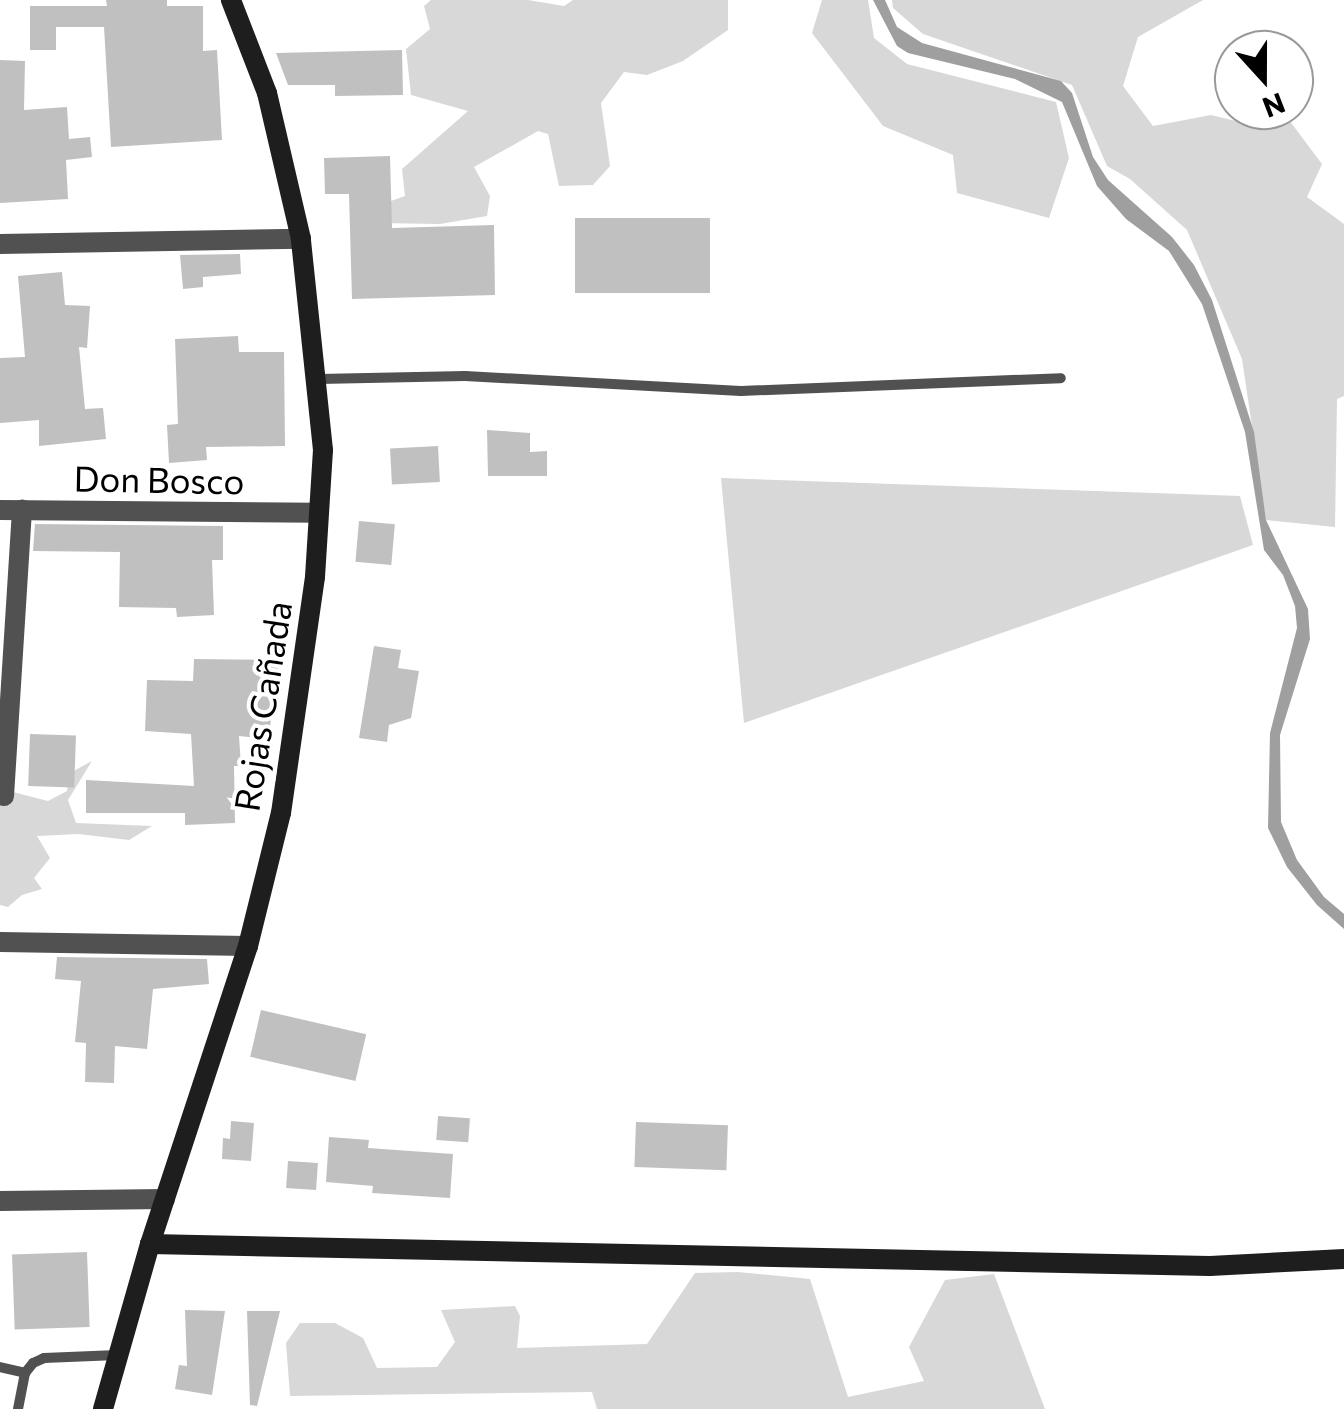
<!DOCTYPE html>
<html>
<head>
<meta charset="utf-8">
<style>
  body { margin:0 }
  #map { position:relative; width:1344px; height:1409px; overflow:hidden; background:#fff; font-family:Commissioner,sans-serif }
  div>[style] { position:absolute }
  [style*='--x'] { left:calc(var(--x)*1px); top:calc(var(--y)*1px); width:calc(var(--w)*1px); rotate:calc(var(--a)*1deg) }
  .green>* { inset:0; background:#d8d8d8 }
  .water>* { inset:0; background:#9f9f9f }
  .building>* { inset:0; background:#c0c0c0; transform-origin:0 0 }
  .lane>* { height:10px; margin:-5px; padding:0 5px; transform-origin:5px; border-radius:5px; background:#515151 }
  .street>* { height:20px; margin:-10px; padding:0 10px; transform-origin:10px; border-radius:10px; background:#515151 }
  .secondary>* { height:20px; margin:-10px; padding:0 10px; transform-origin:10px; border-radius:10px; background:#1e1e1e }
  span { translate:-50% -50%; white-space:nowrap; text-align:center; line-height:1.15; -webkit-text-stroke:8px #fff; paint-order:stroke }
  .street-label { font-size:35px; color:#000 }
  .north { position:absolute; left:1214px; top:30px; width:100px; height:100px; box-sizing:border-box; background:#fff; border:2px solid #999; border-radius:50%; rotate:159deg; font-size:28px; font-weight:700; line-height:40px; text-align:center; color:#000 }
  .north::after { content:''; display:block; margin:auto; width:35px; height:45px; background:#000; clip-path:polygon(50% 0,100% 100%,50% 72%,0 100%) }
</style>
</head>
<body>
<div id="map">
  <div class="green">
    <div style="clip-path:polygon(431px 0,528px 0,564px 6px,573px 0,728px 0,728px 30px,683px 61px,647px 75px,624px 72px,601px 103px,610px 166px,593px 185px,559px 186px,548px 134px,538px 131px,474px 167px,490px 196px,487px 216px,440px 224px,378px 223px,374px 207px,405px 196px,402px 169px,468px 111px,411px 95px,406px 49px,430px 29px,424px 6px)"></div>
    <div style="clip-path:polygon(822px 0,868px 0,874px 38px,907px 64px,1056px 102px,1069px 158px,1049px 218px,957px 193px,953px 155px,883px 126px,812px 33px)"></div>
    <div style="clip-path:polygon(892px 0,1203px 0,1138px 37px,1123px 86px,1153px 126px,1211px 115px,1244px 123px,1289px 120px,1322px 164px,1307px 197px,1344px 224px,1344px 396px,1337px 399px,1335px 527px,1266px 520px,1242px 359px,1187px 230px,1130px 179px,1107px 166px,1072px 85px,923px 34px,893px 8px)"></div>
    <div style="clip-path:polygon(721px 478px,1240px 496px,1253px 545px,744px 723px)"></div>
    <div style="clip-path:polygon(92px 761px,68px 800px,76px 823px,152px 826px,129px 840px,78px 834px,37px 836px,50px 858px,34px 878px,42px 889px,22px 895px,8px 907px,0 905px,0 805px,9px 791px,48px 801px,67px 791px,68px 774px)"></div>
    <div style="clip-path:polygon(738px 1272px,810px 1279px,848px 1397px,924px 1381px,909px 1347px,945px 1280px,994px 1274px,1045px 1409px,597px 1409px,592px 1392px,290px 1396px,286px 1343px,300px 1323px,335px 1323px,363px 1338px,377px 1368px,437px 1367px,455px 1342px,441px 1310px,515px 1306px,520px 1316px,517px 1348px,647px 1344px,695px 1273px)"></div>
  </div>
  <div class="water">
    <div style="clip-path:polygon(873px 0,885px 0,897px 27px,922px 43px,1061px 81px,1072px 93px,1093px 157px,1108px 180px,1172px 237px,1194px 265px,1212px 300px,1254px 432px,1266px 520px,1308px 609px,1310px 639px,1280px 735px,1281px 822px,1297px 860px,1324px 897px,1344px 914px,1344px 929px,1317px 905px,1287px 867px,1268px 828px,1270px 733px,1297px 628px,1295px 606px,1283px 575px,1264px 550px,1245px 432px,1202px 304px,1169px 251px,1126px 219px,1097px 186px,1062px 102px,1015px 79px,908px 53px,897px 46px)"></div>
  </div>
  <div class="building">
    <div style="clip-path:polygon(106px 0,167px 0,167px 6px,203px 6px,203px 51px,217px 50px,222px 140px,111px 147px,104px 27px,56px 27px,56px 50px,30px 50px,30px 6px,107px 6px)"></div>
    <div style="clip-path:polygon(402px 50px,403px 95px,335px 96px,335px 85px,288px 85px,276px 53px)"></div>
    <div style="clip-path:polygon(0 60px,25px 61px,24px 110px,67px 107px,69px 139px,90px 137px,92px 157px,66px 160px,68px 199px,0 203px)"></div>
    <div style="clip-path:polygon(390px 156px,392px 228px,494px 225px,495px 295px,352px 299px,349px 194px,325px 194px,324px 158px)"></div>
    <div style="left:710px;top:218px;width:75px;height:135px;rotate:90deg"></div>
    <div style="clip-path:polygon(240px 254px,241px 274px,203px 277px,203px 287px,183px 289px,180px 255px)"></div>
    <div style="clip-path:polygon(62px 272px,65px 305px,90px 306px,87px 348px,79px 347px,85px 409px,103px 408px,106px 439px,39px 446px,39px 420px,0 423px,0 358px,25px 357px,18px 276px)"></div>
    <div style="clip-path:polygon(238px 336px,239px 352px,284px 352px,285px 446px,206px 447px,207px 460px,169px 463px,167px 425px,178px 424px,175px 339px)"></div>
    <div style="clip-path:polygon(487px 430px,530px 433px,530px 452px,547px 451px,547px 476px,488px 476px)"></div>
    <div style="left:438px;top:446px;width:36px;height:48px;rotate:87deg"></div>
    <div style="left:359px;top:521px;width:36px;height:41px;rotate:5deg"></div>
    <div style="clip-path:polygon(35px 524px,223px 526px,223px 560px,212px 560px,214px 615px,177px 617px,176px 608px,119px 607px,120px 552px,33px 551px)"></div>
    <div style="clip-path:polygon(374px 646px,401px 650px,398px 668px,419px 671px,411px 718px,389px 725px,387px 742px,359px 738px)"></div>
    <div style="clip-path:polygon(194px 659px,278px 660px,277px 708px,272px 708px,269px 739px,239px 736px,241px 766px,234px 766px,235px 823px,185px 825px,185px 813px,86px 813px,86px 780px,194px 786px,191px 734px,145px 731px,147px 680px,193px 681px)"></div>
    <div style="left:30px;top:734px;width:46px;height:52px;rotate:2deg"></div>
    <div style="clip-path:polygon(57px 957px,207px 959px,209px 984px,153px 989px,147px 1049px,115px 1046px,114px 1083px,85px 1082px,86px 1043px,75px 1042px,81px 981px,55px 979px)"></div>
    <div style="left:261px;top:1010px;width:108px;height:48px;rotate:13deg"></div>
    <div style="left:438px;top:1116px;width:32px;height:24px;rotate:4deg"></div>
    <div style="clip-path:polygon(231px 1121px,254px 1123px,251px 1161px,222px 1159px,223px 1138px,230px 1139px)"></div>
    <div style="left:636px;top:1122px;width:92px;height:45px;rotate:2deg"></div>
    <div style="clip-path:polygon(329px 1137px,369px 1140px,368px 1148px,453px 1154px,450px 1198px,372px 1193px,373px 1186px,326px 1182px)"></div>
    <div style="left:288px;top:1161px;width:30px;height:27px;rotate:4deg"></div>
    <div style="left:87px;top:1252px;width:75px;height:75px;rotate:88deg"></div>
    <div style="clip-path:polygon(185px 1310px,225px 1311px,212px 1395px,175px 1389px,179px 1365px,187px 1366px)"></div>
    <div style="clip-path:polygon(247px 1311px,280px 1311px,257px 1406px,250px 1405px)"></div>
  </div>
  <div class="lane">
    <div style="--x:319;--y:379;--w:146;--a:-1.2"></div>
    <div style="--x:465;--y:376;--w:276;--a:3.1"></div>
    <div style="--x:741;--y:391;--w:320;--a:-2.3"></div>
    <div style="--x:0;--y:1367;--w:26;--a:13"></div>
    <div style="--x:18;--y:1409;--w:37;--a:-79"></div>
    <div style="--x:25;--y:1373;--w:13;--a:-51"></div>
    <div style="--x:33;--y:1363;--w:12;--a:-24"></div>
    <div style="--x:44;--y:1358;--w:73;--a:-2.4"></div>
  </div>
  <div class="street">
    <div style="--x:0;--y:244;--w:301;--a:-1"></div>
    <div style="--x:0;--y:510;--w:317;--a:0.5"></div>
    <div style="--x:4;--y:796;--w:287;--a:-86.4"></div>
    <div style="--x:0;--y:942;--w:248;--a:0.9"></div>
    <div style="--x:0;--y:1201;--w:165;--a:-0.7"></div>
  </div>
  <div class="secondary">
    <div style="--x:150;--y:1244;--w:1060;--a:1.19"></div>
    <div style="--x:1210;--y:1266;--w:134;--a:-3"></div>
    <div style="--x:103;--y:1409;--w:172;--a:-74.1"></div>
    <div style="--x:150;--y:1244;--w:314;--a:-71.8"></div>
    <div style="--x:248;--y:946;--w:137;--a:-76.1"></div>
    <div style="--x:281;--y:813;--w:238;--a:-81.8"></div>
    <div style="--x:315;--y:577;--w:127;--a:-86.4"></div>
    <div style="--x:323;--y:450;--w:212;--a:-96"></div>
    <div style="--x:301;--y:239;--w:150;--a:-103.1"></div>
    <div style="--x:267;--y:93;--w:100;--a:-111.2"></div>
  </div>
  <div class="street-label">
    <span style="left:159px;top:479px;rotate:1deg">Don Bosco</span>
    <span style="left:262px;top:706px;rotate:-81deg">Rojas Cañada</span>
  </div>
  <div class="north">N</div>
</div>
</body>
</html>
